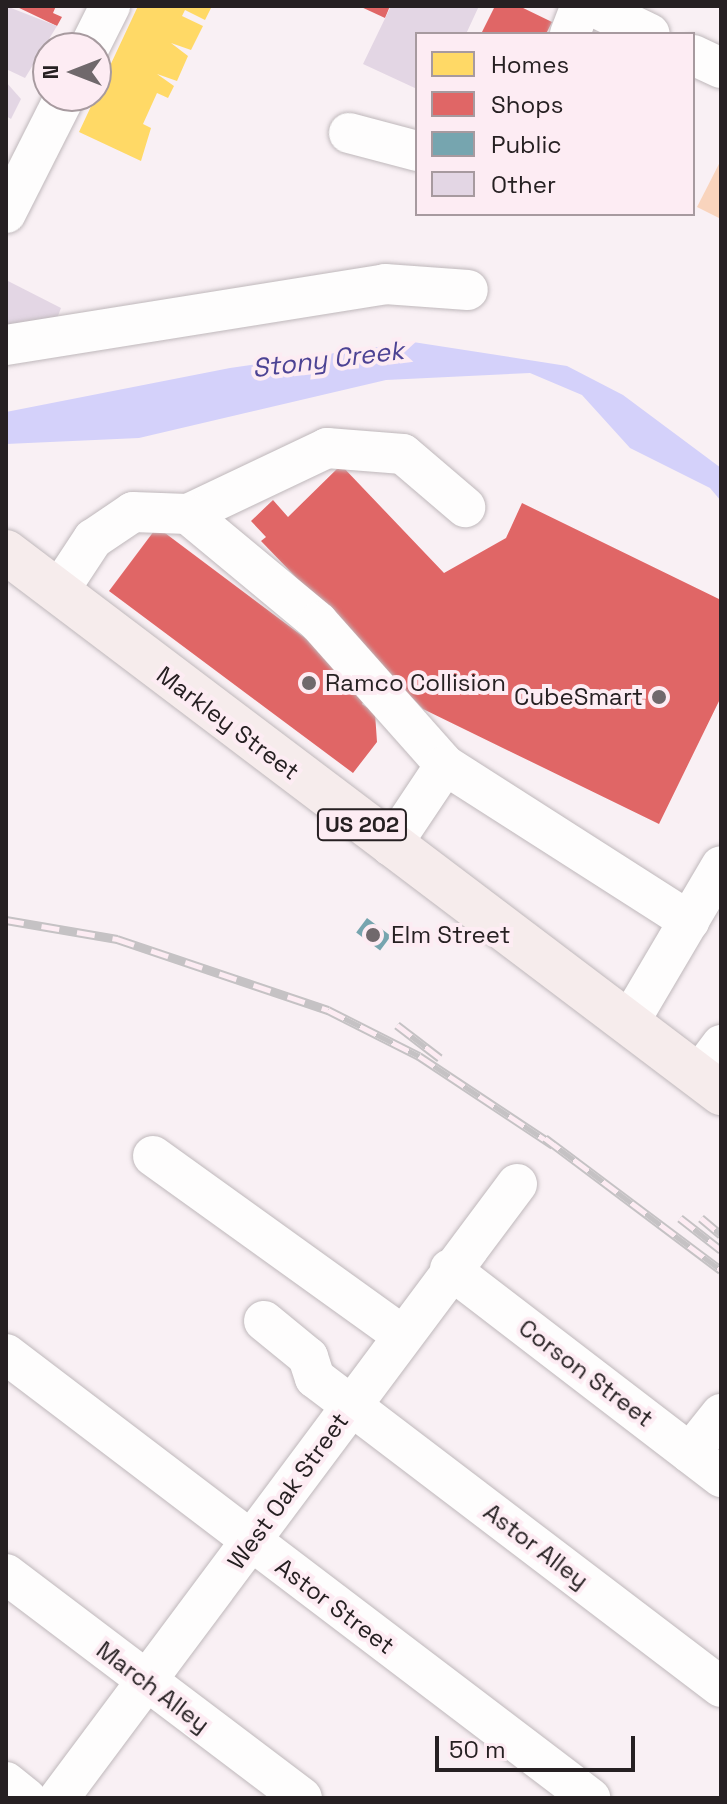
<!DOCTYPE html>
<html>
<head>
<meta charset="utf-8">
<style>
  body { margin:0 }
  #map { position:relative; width:727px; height:1804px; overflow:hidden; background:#f9f0f4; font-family:"Space Grotesk",sans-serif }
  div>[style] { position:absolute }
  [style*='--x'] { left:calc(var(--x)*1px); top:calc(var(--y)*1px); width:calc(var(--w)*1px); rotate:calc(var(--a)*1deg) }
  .green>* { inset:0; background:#f9d4bd }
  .water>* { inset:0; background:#d4d1fa }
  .homes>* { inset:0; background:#ffd966 }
  .shops>* { inset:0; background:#e06666 }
  .public>* { inset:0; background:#76a5af; transform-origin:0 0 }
  .building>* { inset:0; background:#e3d6e4 }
  .roads { filter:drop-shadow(0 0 2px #bfb8bb) drop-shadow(0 0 2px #bfb8bb) }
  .minor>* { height:40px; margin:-20px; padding:0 20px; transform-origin:20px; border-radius:20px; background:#fefdfd }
  .highway>* { height:44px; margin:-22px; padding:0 22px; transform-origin:22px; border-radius:22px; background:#f6ecec }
  .rail>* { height:9px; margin-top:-4.5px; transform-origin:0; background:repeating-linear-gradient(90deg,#fdecf3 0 18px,#c5c2c4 0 36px); box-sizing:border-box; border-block:2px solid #c5c2c4 }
  .dots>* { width:22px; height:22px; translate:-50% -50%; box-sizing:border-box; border:4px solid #fdecf3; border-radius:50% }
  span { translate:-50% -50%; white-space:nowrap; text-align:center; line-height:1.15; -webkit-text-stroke:8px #fdecf3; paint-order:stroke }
  .shield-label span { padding:2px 6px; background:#fdecf3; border:2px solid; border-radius:6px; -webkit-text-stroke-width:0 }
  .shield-label { font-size:22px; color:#262022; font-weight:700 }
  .poi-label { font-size:24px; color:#262022 }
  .left { translate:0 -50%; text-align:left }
  .right { translate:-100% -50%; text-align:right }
  .street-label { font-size:24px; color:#262022 }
  .water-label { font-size:26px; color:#4c4394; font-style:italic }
  .frame { position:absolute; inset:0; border:8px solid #262022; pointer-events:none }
  .legend { position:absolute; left:415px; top:32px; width:280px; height:184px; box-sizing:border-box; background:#fdecf3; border:2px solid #a79a9f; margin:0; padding:10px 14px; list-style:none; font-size:24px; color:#262022 }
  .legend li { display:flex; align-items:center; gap:16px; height:40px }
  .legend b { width:40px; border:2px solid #a79a9f }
  .north { position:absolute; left:32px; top:32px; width:80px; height:80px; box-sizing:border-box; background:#fdecf3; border:2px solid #a79a9f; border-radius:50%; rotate:270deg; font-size:22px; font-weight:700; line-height:32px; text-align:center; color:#262022 }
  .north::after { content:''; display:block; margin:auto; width:28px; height:36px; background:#70696c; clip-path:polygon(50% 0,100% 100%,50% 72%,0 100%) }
  .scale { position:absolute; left:435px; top:1736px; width:200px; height:36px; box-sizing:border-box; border:4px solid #262022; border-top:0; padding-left:10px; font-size:24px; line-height:28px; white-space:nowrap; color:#262022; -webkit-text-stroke:6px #fdecf3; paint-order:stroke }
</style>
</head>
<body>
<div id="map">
  <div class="green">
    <div style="clip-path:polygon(721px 160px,721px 219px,697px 207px)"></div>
  </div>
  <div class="water">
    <div style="clip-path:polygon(413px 342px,567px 366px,623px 395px,721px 468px,721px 501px,710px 488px,630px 448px,582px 395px,530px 373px,386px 380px,139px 438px,6px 444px,6px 412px,230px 368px)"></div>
  </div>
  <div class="homes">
    <div style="clip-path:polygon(138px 6px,212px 6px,205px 20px,185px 10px,182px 16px,203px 26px,191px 50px,171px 43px,188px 56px,177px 81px,157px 74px,174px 86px,168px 98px,157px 93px,143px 124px,151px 128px,141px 161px,79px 132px)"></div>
  </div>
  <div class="shops">
    <div style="clip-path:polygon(15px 6px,56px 6px,53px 13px,62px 17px,57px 26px)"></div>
    <div style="clip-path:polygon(359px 6px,390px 6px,385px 18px)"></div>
    <div style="clip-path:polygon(495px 6px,519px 6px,552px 22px,546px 34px,481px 34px)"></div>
    <div style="clip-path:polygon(341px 465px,444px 573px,506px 538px,522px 503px,721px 600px,721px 697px,659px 824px,423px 709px,261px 541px,266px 537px,251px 521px,273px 500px,288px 517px)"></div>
    <div style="clip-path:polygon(157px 527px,373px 689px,362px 704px,375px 713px,377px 742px,353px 773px,109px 591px)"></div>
  </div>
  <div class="public">
    <div style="left:367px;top:918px;width:30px;height:18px;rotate:37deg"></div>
  </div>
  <div class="building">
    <div style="clip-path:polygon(6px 6px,57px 26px,25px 78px,6px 69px)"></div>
    <div style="clip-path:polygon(391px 6px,479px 6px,466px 34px,417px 34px,417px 89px,363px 64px)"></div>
    <div style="clip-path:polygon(6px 82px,21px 99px,11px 119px,6px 116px)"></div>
    <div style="clip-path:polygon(6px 280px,61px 308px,54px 326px,6px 329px)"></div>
  </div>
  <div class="roads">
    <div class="minor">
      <div style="--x:592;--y:6;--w:64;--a:25.8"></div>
      <div style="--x:570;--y:34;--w:30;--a:-69"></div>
      <div style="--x:89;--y:48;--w:47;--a:-63.4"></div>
      <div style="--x:693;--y:55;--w:31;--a:25"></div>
      <div style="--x:349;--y:133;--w:70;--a:14.8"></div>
      <div style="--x:6;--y:213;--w:131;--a:-63.2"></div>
      <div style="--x:6;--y:345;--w:384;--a:-9.1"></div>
      <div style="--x:385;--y:284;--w:83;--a:4.1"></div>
      <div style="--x:188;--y:514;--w:154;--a:-25.4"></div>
      <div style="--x:327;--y:448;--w:76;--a:4.5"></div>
      <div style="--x:403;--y:454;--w:82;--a:40.5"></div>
      <div style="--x:58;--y:592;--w:64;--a:-56.6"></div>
      <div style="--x:93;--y:539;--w:48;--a:-34"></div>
      <div style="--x:133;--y:512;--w:55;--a:2.1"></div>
      <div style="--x:188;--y:514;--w:169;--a:39.7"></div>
      <div style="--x:318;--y:622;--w:191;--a:48.4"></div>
      <div style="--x:445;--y:765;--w:290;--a:32.6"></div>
      <div style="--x:391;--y:846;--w:97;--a:-56.3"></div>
      <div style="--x:628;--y:1024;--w:183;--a:-59.5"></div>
      <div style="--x:698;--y:1076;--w:39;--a:-53"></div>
      <div style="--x:153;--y:1156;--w:307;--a:35.7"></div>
      <div style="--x:450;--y:1269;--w:342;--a:37.5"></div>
      <div style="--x:264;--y:1321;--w:57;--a:39.3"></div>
      <div style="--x:308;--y:1357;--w:22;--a:72"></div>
      <div style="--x:315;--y:1378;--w:510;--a:37.27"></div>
      <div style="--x:6;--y:1354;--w:734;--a:37.24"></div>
      <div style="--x:690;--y:1453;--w:50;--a:-51.5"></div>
      <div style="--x:6;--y:1574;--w:371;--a:37.1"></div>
      <div style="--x:6;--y:1782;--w:26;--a:39"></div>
      <div style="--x:59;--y:1798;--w:766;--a:-53.28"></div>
    </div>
    <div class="highway">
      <div style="--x:6;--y:552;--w:897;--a:37.11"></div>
    </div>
  </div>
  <div class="rail">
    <div style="--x:6;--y:920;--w:113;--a:9.7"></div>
    <div style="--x:117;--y:939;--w:223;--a:18.6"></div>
    <div style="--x:328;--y:1010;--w:102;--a:26.8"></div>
    <div style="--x:419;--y:1056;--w:161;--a:33.6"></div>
    <div style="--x:397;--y:1025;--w:54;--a:37.5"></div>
    <div style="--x:545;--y:1138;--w:220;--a:36.9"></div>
    <div style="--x:680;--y:1218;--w:52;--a:38"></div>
    <div style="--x:701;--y:1218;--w:26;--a:40"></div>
  </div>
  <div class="dots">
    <div style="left:309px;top:683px;background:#70696c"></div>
    <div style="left:659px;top:697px;background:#70696c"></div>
    <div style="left:373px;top:935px;background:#70696c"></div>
  </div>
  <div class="shield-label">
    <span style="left:362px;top:825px">US 202</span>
  </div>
  <div class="poi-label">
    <span class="left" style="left:325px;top:683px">Ramco Collision</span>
    <span class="right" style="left:643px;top:697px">CubeSmart</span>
    <span class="left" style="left:391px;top:935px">Elm Street</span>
  </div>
  <div class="street-label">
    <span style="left:228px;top:723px;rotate:37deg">Markley Street</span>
    <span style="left:586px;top:1373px;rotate:37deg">Corson Street</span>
    <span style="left:288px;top:1491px;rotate:-54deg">West Oak Street</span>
    <span style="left:536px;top:1546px;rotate:37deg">Astor Alley</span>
    <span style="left:335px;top:1606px;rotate:37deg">Astor Street</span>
    <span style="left:153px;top:1687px;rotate:37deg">March Alley</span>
  </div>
  <div class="water-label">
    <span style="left:328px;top:360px;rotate:-7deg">Stony Creek</span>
  </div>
  <div class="frame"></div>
  <ul class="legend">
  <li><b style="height:22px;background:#ffd966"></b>Homes</li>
  <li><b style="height:22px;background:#e06666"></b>Shops</li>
  <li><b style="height:22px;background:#76a5af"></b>Public</li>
  <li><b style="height:22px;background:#e3d6e4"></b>Other</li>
  </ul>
  <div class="north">N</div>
  <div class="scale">50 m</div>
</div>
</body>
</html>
